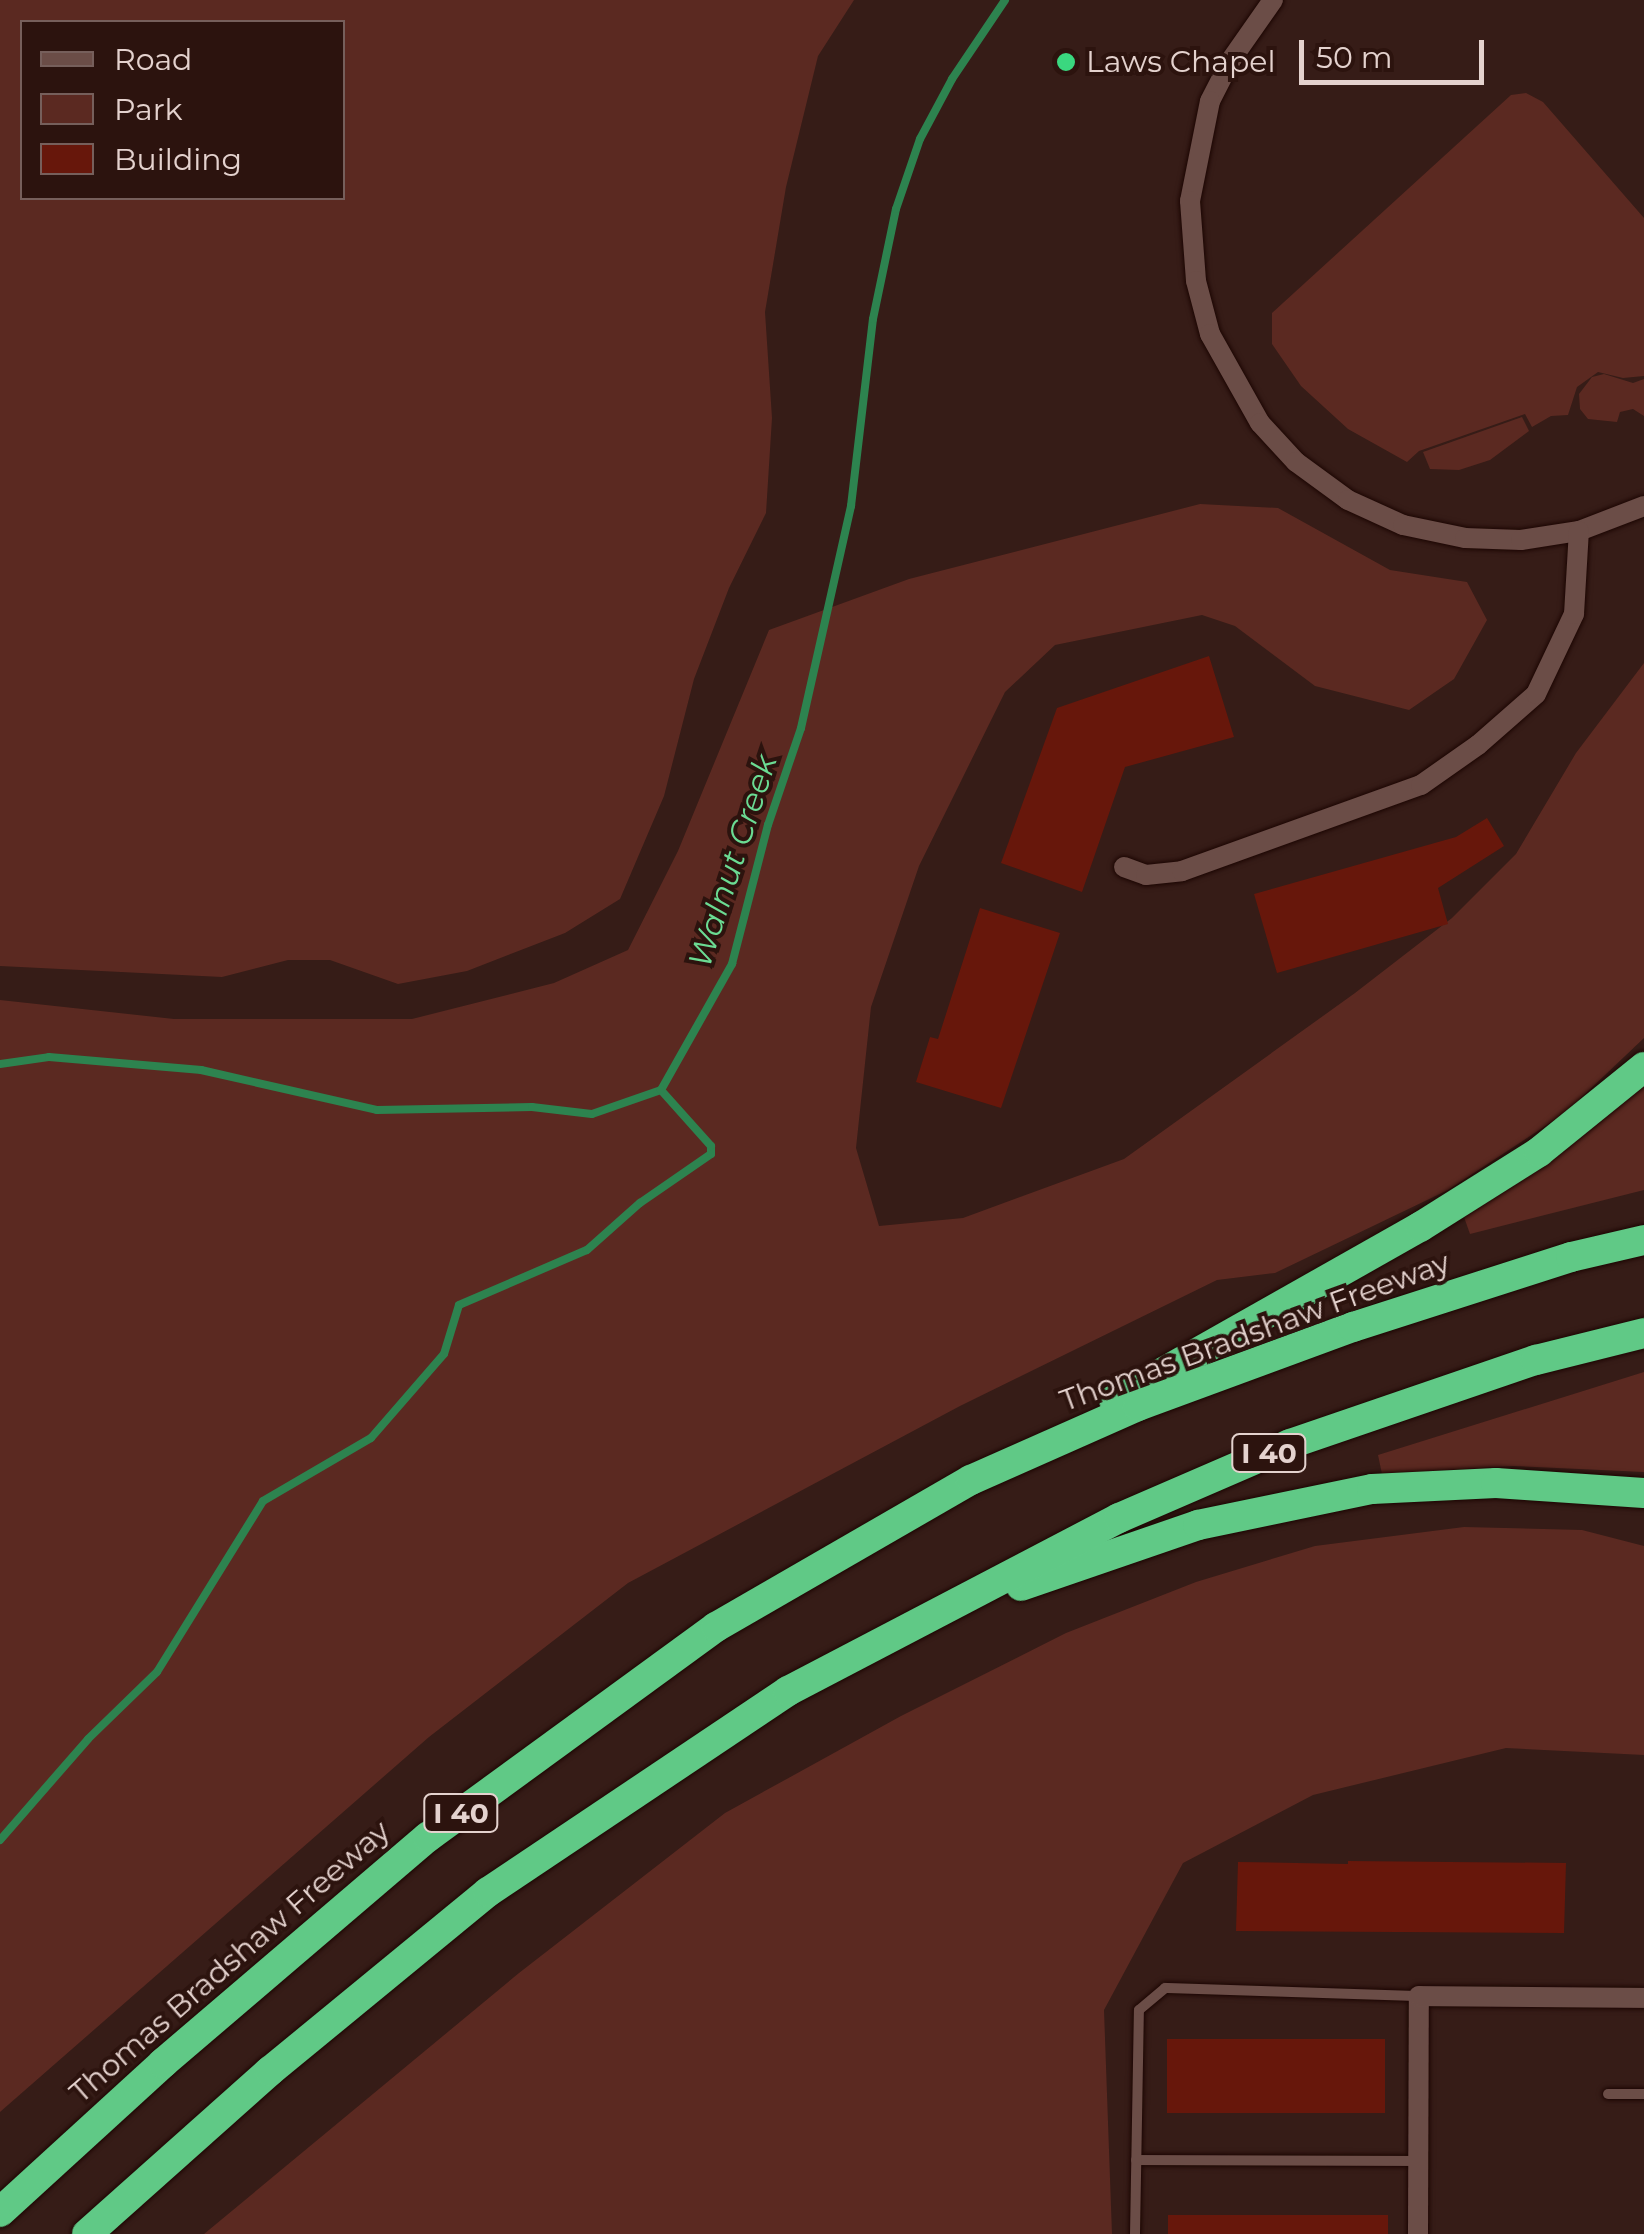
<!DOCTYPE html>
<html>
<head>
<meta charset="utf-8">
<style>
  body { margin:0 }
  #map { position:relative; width:1644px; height:2234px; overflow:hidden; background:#361c17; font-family:Montserrat,sans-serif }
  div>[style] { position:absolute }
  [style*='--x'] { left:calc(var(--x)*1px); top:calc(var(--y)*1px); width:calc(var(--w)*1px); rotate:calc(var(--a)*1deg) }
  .green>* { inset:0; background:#5b2921 }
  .stream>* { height:8px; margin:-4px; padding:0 4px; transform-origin:4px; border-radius:4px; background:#2d834f }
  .building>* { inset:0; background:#67170b; transform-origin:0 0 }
  .roads { filter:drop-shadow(0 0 2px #1c0603) drop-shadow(0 0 2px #1c0603) }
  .service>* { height:10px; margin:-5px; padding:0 5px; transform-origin:5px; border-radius:5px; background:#6b4d47 }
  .minor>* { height:20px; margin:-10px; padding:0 10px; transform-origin:10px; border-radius:10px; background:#6b4d47 }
  .motorway>* { height:30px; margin:-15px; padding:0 15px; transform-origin:15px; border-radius:15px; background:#60c986 }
  .dots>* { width:28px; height:28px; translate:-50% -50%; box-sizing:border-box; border:5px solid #2c130e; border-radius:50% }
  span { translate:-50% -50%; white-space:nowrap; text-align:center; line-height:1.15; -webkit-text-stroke:8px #2c130e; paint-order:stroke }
  .shield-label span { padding:2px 8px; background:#2c130e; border:2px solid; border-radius:8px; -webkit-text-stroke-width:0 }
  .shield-label { font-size:28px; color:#e4d2ce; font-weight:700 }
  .poi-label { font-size:30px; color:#e4d2ce }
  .left { translate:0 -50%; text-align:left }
  .street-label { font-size:30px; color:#e4d2ce }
  .water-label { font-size:32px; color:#6bdb93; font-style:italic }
  .legend { position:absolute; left:20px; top:20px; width:325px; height:180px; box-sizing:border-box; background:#2c130e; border:2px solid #765f5b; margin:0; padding:12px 18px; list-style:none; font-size:30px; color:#e4d2ce }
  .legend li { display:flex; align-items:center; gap:20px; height:50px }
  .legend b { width:50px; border:2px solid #765f5b }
  .scale { position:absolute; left:1299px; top:40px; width:185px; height:45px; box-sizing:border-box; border:5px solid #e4d2ce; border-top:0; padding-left:12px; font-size:30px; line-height:35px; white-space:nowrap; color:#e4d2ce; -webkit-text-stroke:8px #2c130e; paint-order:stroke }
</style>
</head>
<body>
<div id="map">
  <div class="green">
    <div style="clip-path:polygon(evenodd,0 0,854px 0,818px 56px,786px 187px,765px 312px,772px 418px,766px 513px,729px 588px,694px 679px,664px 796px,620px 899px,565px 933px,467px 971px,398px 984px,330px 960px,288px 960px,222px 977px,0 966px,0 0,22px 22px,342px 22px,342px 198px,22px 198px,22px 22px)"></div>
    <div style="clip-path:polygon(1526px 93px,1543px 102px,1644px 218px,1644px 376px,1623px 378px,1598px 372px,1577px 387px,1568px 415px,1551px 416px,1532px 427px,1525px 414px,1419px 451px,1407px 462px,1348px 429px,1301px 386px,1272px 344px,1272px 313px,1511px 95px)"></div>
    <div style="clip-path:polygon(1604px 374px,1633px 383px,1644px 379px,1644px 416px,1633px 409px,1620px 412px,1617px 422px,1588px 419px,1580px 409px,1579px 394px,1592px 377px)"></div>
    <div style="clip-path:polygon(1522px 417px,1529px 431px,1490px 460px,1459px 470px,1430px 469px,1423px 452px)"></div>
    <div style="clip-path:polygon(1200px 504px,1278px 508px,1390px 570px,1467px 582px,1487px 620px,1454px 679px,1409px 710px,1315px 686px,1235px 626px,1202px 615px,1055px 645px,1005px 692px,919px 866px,871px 1007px,856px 1148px,879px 1226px,963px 1218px,1124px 1159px,1355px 993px,1452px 918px,1516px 854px,1576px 753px,1644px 663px,1644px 1038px,1565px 1113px,1448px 1190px,1275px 1273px,1217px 1280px,960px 1406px,628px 1583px,429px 1737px,0 2112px,0 1000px,174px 1019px,412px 1019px,554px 983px,628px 950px,678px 851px,769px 630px,909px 579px)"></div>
    <div style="clip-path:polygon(1644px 1080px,1644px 1190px,1470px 1234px,1464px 1217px)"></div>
    <div style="clip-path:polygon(1644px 1372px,1644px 1472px,1513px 1466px,1382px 1474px,1378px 1455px)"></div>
    <div style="clip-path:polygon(1464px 1527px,1582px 1530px,1644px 1546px,1644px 1755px,1506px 1748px,1313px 1795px,1183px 1863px,1104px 2010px,1112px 2234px,204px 2234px,519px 1973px,725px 1813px,901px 1716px,1066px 1633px,1196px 1582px,1315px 1546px)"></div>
  </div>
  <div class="stream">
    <div style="--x:0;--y:1064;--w:49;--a:-8.1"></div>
    <div style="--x:49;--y:1057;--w:153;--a:4.9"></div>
    <div style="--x:201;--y:1070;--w:180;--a:12.8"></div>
    <div style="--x:377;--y:1110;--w:155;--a:-1.1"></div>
    <div style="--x:532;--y:1107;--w:60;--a:6.7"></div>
    <div style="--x:592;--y:1114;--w:73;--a:-19.2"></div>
    <div style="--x:661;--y:1090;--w:145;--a:-60.6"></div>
    <div style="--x:732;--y:964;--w:144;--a:-75.5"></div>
    <div style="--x:768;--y:825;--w:102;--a:-71.2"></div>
    <div style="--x:801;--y:728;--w:228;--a:-77.3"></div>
    <div style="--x:851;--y:506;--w:188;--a:-83.3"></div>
    <div style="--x:873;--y:319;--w:112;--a:-78.2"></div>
    <div style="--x:896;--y:209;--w:74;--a:-71.1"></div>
    <div style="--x:920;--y:139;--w:68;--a:-61.9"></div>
    <div style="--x:952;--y:79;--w:95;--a:-56.1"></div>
    <div style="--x:0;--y:1840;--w:134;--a:-48.9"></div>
    <div style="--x:88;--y:1739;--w:96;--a:-44.2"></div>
    <div style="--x:157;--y:1672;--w:201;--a:-58.2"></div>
    <div style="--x:263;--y:1501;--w:125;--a:-30.3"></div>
    <div style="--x:371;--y:1438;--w:111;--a:-49"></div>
    <div style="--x:444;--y:1354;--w:51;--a:-73"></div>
    <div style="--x:459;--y:1305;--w:139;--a:-23.3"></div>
    <div style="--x:587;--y:1250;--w:71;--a:-41.6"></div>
    <div style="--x:640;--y:1203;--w:86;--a:-34.6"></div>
    <div style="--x:711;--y:1154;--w:8;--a:-90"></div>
    <div style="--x:711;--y:1146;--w:75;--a:-131.8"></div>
  </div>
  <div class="building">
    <div style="clip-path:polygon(1209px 656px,1234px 737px,1125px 767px,1082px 892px,1001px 863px,1057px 708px)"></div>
    <div style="clip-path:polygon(1487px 818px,1504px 846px,1438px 888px,1448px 924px,1277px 973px,1254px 894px,1456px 837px)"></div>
    <div style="clip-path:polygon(980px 908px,1060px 933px,1001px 1108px,916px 1082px,930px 1037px,938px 1039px)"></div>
    <div style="clip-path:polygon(1348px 1861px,1566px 1863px,1564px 1933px,1236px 1931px,1238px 1862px,1348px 1864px)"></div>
    <div style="left:1167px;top:2039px;width:218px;height:74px"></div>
    <div style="left:1168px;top:2215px;width:220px;height:19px"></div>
  </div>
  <div class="roads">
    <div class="service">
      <div style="--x:1608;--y:2094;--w:36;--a:0"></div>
      <div style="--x:1136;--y:2160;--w:282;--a:0.2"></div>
      <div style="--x:1135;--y:2234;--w:224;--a:-89"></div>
      <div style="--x:1139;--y:2010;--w:34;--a:-40"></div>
      <div style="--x:1165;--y:1988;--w:254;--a:1.8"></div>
    </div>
    <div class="minor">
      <div style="--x:1273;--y:0;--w:73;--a:125"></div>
      <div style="--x:1231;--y:60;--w:46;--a:117.1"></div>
      <div style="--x:1210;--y:101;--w:102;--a:101.3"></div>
      <div style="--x:1190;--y:201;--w:80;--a:85.7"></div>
      <div style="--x:1196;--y:281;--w:55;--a:75.2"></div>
      <div style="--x:1210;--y:334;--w:102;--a:60.7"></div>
      <div style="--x:1260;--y:423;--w:53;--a:47.3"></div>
      <div style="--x:1296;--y:462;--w:64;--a:36.2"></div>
      <div style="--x:1348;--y:500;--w:60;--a:24.4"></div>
      <div style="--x:1403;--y:525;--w:63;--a:11.8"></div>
      <div style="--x:1465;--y:538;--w:56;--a:2"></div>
      <div style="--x:1521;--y:540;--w:59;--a:-8.8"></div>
      <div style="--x:1579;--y:531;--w:70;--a:-21"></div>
      <div style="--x:1124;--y:867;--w:23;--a:20"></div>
      <div style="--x:1146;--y:875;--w:36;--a:-6"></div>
      <div style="--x:1182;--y:871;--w:254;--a:-19.8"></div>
      <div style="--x:1421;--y:785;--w:70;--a:-35.1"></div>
      <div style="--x:1478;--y:745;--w:77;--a:-41.3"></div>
      <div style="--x:1536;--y:694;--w:89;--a:-64.6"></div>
      <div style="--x:1574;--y:614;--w:83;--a:-86.6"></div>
      <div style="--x:1418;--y:2234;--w:238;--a:-89.8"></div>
      <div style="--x:1419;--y:1996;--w:225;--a:0.5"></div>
    </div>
    <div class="motorway">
      <div style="--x:1114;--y:1400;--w:352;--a:-29.5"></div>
      <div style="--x:1420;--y:1227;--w:141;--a:-32.2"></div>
      <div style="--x:1539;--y:1152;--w:135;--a:-39"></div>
      <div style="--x:1021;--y:1586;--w:187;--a:-19"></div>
      <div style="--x:1198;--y:1525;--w:178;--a:-11.7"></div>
      <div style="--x:1372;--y:1489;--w:124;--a:-2.8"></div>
      <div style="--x:1496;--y:1483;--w:148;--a:3.9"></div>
      <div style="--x:0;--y:2212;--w:221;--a:-42.4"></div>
      <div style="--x:163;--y:2063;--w:348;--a:-40.5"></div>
      <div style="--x:428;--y:1837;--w:356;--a:-36.1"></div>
      <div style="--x:716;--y:1627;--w:294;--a:-30"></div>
      <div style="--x:971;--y:1480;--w:183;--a:-23.9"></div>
      <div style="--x:1138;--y:1406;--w:229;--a:-20.2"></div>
      <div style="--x:1353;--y:1327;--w:229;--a:-17.8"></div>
      <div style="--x:1571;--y:1257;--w:75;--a:-13.1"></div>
      <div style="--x:87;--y:2234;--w:245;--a:-41.7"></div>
      <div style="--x:270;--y:2071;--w:282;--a:-39.4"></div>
      <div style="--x:488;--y:1892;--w:361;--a:-33.8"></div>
      <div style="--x:788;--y:1691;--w:373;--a:-27.6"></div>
      <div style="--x:1119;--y:1518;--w:186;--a:-23.4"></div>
      <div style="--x:1290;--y:1444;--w:260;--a:-18.9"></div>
      <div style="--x:1536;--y:1360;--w:111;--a:-14"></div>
    </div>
  </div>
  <div class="dots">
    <div style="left:1066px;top:62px;background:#3ad77f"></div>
  </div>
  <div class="shield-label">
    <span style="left:1269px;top:1453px">I 40</span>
    <span style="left:461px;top:1813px">I 40</span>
  </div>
  <div class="poi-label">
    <span class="left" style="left:1086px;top:62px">Laws Chapel</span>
  </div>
  <div class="street-label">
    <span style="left:1255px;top:1332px;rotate:-20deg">Thomas Bradshaw Freeway</span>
    <span style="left:230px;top:1962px;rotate:-41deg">Thomas Bradshaw Freeway</span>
  </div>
  <div class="water-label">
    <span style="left:733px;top:861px;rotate:-72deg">Walnut Creek</span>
  </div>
  <ul class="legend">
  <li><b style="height:12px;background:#6b4d47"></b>Road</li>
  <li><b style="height:28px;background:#5b2921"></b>Park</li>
  <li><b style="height:28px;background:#67170b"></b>Building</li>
  </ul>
  <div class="scale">50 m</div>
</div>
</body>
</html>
